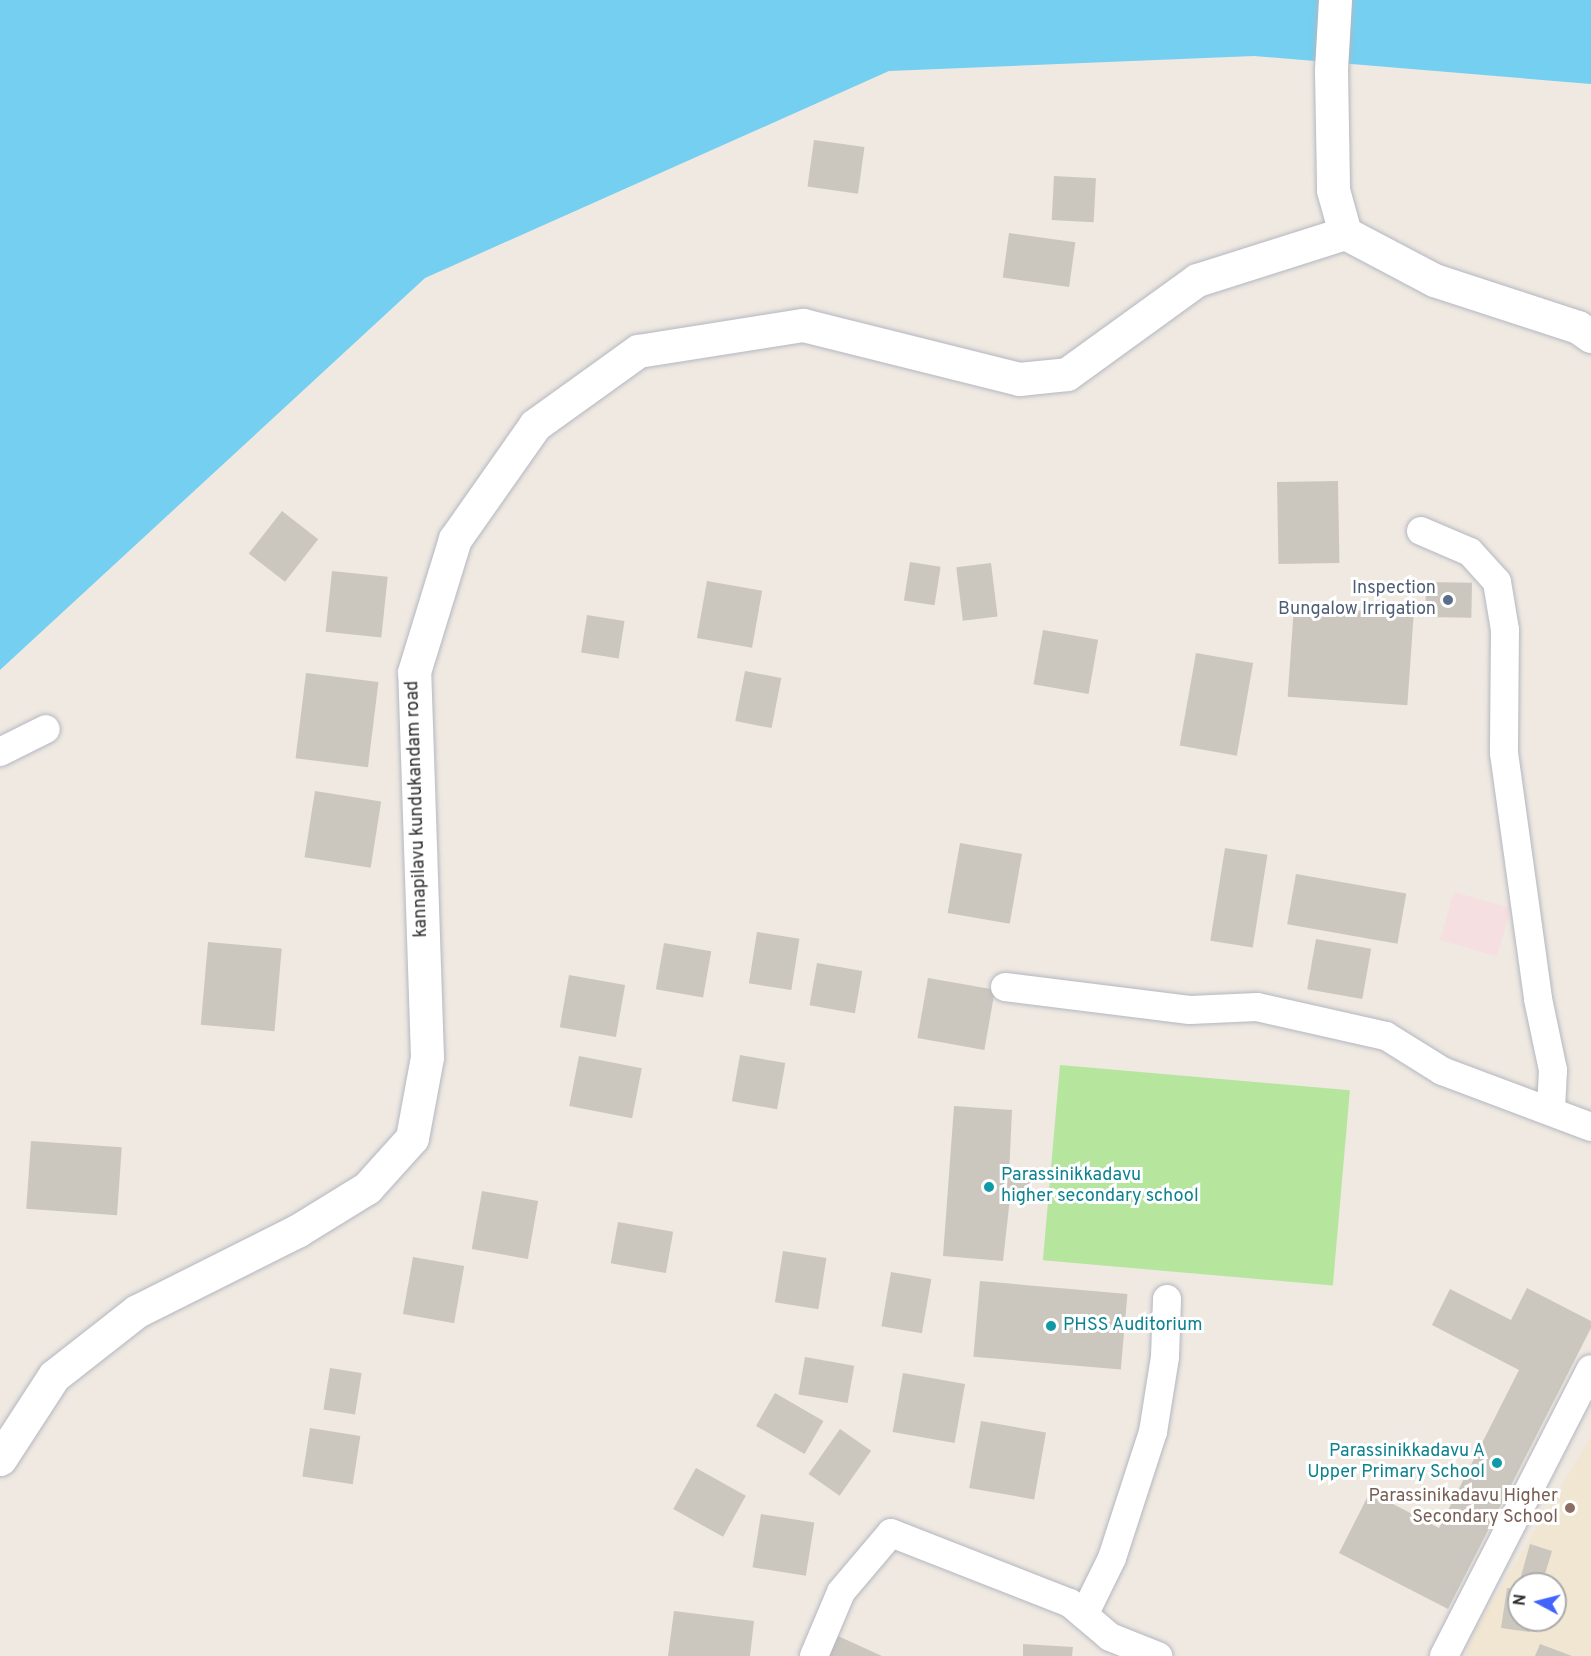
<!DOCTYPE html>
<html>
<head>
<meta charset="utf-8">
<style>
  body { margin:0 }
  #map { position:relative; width:1591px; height:1656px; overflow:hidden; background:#efe9e1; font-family:Overpass,sans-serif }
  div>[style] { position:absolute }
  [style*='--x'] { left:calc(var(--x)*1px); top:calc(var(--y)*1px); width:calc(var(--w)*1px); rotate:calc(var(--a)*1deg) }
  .education>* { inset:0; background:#f0e6d1 }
  .medical>* { inset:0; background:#f5dfe0; transform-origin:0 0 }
  .green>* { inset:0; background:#b6e59e; transform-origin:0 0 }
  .water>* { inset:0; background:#75cff0 }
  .building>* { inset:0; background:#cbc7bf; transform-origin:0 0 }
  .roads { filter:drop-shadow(0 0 2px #b4b7c1) drop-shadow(0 0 2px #b4b7c1) }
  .street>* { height:28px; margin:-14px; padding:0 14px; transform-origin:14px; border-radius:14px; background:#fff }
  .secondary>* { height:33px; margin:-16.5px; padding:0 16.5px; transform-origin:16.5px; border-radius:16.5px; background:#fff }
  .dots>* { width:16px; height:16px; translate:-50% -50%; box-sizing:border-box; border:3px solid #fff; border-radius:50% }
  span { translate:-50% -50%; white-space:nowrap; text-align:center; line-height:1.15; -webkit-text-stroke:6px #fff; paint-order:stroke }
  .service-label { font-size:18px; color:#4e5e75 }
  .right { translate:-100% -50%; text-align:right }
  .street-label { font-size:18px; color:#2e2e2e }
  .culture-label { font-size:18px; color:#0d838f }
  .left { translate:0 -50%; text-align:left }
  .education-label { font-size:18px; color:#785e54 }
  .north { position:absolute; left:1507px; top:1572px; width:60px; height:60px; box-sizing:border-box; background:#fff; border:2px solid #ababab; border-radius:50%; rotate:277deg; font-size:16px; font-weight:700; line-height:24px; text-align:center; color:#2e2e2e }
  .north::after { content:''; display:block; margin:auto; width:21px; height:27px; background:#4264fb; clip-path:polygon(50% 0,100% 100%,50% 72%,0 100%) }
</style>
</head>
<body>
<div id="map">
  <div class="education">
    <div style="clip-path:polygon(evenodd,1591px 1437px,1591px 1656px,1465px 1656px,1475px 1630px,1591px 1437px,1519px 1584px,1555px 1584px,1555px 1620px,1519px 1620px,1519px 1584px)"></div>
  </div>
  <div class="medical">
    <div style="left:1454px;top:892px;width:59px;height:50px;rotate:16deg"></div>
  </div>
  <div class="green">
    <div style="left:1060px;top:1065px;width:291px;height:196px;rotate:5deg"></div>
  </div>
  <div class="water">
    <div style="clip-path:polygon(0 0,1591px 0,1591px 84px,1254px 56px,889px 71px,425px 278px,0 670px)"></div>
  </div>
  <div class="building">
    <div style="left:814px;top:140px;width:51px;height:47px;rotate:8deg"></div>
    <div style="left:1054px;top:176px;width:42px;height:44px;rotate:3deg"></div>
    <div style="left:1009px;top:233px;width:67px;height:45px;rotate:8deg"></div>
    <div style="left:1338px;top:481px;width:82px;height:61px;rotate:89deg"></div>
    <div style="left:282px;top:511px;width:46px;height:54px;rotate:38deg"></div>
    <div style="left:910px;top:562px;width:31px;height:39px;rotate:9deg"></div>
    <div style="left:991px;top:563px;width:54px;height:35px;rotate:83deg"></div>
    <div style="left:332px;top:571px;width:56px;height:61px;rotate:6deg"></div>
    <div style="left:707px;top:581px;width:56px;height:58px;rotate:10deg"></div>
    <div style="left:1426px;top:582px;width:46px;height:35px;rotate:1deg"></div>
    <div style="left:1294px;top:606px;width:120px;height:91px;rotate:4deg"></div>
    <div style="left:587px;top:615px;width:38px;height:38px;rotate:9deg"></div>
    <div style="left:1043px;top:630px;width:56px;height:55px;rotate:10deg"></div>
    <div style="left:1196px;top:653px;width:58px;height:94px;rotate:10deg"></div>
    <div style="left:745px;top:671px;width:37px;height:51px;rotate:11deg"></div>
    <div style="left:306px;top:673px;width:73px;height:86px;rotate:7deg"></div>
    <div style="left:315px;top:791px;width:67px;height:67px;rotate:9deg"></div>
    <div style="left:960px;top:843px;width:63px;height:71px;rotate:10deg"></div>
    <div style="left:1225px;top:848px;width:43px;height:94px;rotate:9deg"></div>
    <div style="left:1296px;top:874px;width:112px;height:51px;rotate:10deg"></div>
    <div style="left:757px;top:932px;width:43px;height:52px;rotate:9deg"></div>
    <div style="left:1316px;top:939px;width:56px;height:51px;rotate:10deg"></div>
    <div style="left:208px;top:942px;width:74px;height:83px;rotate:5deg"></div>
    <div style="left:664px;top:943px;width:48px;height:47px;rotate:10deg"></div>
    <div style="left:817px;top:963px;width:46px;height:43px;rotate:10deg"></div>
    <div style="left:569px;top:975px;width:57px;height:53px;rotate:10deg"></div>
    <div style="left:928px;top:978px;width:68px;height:61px;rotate:10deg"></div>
    <div style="left:740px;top:1055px;width:46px;height:47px;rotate:10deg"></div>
    <div style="left:579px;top:1056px;width:64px;height:51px;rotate:11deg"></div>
    <div style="clip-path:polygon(954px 1106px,1012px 1110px,1009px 1175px,1032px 1176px,1031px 1198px,1010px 1198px,1003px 1261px,943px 1256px)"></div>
    <div style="left:31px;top:1141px;width:91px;height:68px;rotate:4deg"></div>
    <div style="left:482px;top:1191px;width:57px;height:59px;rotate:10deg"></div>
    <div style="left:618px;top:1222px;width:56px;height:42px;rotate:10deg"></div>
    <div style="left:783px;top:1251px;width:44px;height:52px;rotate:9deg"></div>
    <div style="left:413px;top:1257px;width:52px;height:58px;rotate:10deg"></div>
    <div style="left:891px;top:1272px;width:41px;height:55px;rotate:10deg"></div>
    <div style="left:980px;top:1281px;width:148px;height:76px;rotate:5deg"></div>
    <div style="clip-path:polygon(1527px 1288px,1591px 1321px,1591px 1328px,1448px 1609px,1339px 1553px,1370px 1492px,1439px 1528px,1519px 1370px,1432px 1325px,1450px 1289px,1511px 1320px)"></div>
    <div style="left:805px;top:1357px;width:50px;height:38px;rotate:10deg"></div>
    <div style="left:330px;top:1368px;width:32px;height:42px;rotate:9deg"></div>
    <div style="left:903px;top:1373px;width:63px;height:60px;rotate:10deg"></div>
    <div style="left:775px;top:1393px;width:56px;height:38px;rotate:30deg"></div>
    <div style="left:981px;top:1421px;width:66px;height:68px;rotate:10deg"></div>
    <div style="left:310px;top:1428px;width:51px;height:49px;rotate:9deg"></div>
    <div style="left:840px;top:1429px;width:38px;height:55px;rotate:35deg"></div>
    <div style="left:696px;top:1468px;width:57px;height:47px;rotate:29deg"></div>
    <div style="left:761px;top:1514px;width:54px;height:54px;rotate:9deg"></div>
    <div style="clip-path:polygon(1530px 1544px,1552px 1551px,1542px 1584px,1519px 1583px)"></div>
    <div style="clip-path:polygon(1507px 1588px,1519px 1590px,1519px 1620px,1532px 1620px,1530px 1632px,1501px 1628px)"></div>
    <div style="clip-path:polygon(674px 1611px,754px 1621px,750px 1656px,668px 1656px)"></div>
    <div style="clip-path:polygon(838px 1636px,882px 1656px,829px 1656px)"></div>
    <div style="clip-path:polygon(1023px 1644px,1073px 1647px,1072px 1656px,1023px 1656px)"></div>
    <div style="clip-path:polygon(1540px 1644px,1572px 1656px,1535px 1656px)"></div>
  </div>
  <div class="roads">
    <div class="street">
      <div style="--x:1421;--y:531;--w:53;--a:23.2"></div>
      <div style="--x:1470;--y:552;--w:40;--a:48"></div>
      <div style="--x:1497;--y:582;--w:49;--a:80.5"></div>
      <div style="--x:1505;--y:630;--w:123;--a:90.5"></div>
      <div style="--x:1504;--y:753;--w:248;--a:82.1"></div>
      <div style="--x:1538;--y:999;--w:73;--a:78.1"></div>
      <div style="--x:1553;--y:1070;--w:39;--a:93"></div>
      <div style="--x:0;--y:752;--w:51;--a:-26.6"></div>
      <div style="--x:1005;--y:987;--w:186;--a:7.1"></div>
      <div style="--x:1190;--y:1010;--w:67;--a:-2.6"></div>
      <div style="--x:1257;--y:1007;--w:132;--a:12.7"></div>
      <div style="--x:1386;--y:1036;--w:66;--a:32"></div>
      <div style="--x:1442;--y:1071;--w:159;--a:20.6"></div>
      <div style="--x:1084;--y:1615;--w:64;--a:-63.8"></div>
      <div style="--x:1112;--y:1558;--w:133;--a:-72"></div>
      <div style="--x:1153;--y:1432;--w:76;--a:-80.9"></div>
      <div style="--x:1165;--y:1357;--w:58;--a:-88"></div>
      <div style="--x:814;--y:1656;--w:69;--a:-67.1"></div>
      <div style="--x:841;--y:1592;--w:77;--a:-49.7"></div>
      <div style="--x:891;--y:1533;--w:192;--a:21.4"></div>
      <div style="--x:1070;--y:1603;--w:52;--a:40.4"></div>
      <div style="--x:1110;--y:1637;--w:52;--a:21.6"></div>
      <div style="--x:1444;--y:1656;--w:322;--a:-62.9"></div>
    </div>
    <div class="secondary">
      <div style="--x:1335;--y:0;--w:70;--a:93.3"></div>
      <div style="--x:1331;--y:70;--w:120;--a:89"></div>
      <div style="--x:1333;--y:190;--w:45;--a:74.4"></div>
      <div style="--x:1345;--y:233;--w:101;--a:27.8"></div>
      <div style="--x:1434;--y:280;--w:151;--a:18.1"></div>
      <div style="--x:1578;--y:327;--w:16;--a:35"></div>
      <div style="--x:0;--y:1459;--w:99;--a:-57"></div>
      <div style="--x:54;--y:1376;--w:105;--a:-38.1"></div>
      <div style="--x:137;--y:1311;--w:179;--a:-26.6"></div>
      <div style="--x:297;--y:1231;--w:82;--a:-31.6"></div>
      <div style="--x:367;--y:1188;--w:67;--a:-48"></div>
      <div style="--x:412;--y:1138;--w:82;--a:-79.5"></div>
      <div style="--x:427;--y:1057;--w:385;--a:-91.9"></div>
      <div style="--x:414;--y:672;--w:139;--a:-72.9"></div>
      <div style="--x:455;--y:539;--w:139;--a:-54.9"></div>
      <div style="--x:535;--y:425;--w:127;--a:-35.7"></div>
      <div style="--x:638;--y:351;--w:167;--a:-9"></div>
      <div style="--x:803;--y:325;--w:223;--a:14"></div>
      <div style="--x:1019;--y:379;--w:48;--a:-5.9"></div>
      <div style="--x:1067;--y:374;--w:160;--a:-35.9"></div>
      <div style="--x:1197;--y:280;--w:155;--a:-17.6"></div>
    </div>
  </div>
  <div class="dots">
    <div style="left:1448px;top:600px;background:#5c6f8a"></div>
    <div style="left:989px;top:1187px;background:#0f9aa8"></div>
    <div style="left:1051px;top:1326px;background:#0f9aa8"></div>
    <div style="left:1497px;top:1463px;background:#0f9aa8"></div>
    <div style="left:1570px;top:1508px;background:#8d6e63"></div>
  </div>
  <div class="service-label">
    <span class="right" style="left:1436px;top:600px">Inspection<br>Bungalow Irrigation</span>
  </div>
  <div class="street-label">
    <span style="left:418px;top:809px;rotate:-92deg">kannapilavu kundukandam road</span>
  </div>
  <div class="culture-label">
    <span class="left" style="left:1001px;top:1187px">Parassinikkadavu<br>higher secondary school</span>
    <span class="left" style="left:1063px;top:1326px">PHSS Auditorium</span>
    <span class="right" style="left:1485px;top:1463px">Parassinikkadavu A<br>Upper Primary School</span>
  </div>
  <div class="education-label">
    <span class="right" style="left:1558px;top:1508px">Parassinikadavu Higher<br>Secondary School</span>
  </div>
  <div class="north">N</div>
</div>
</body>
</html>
